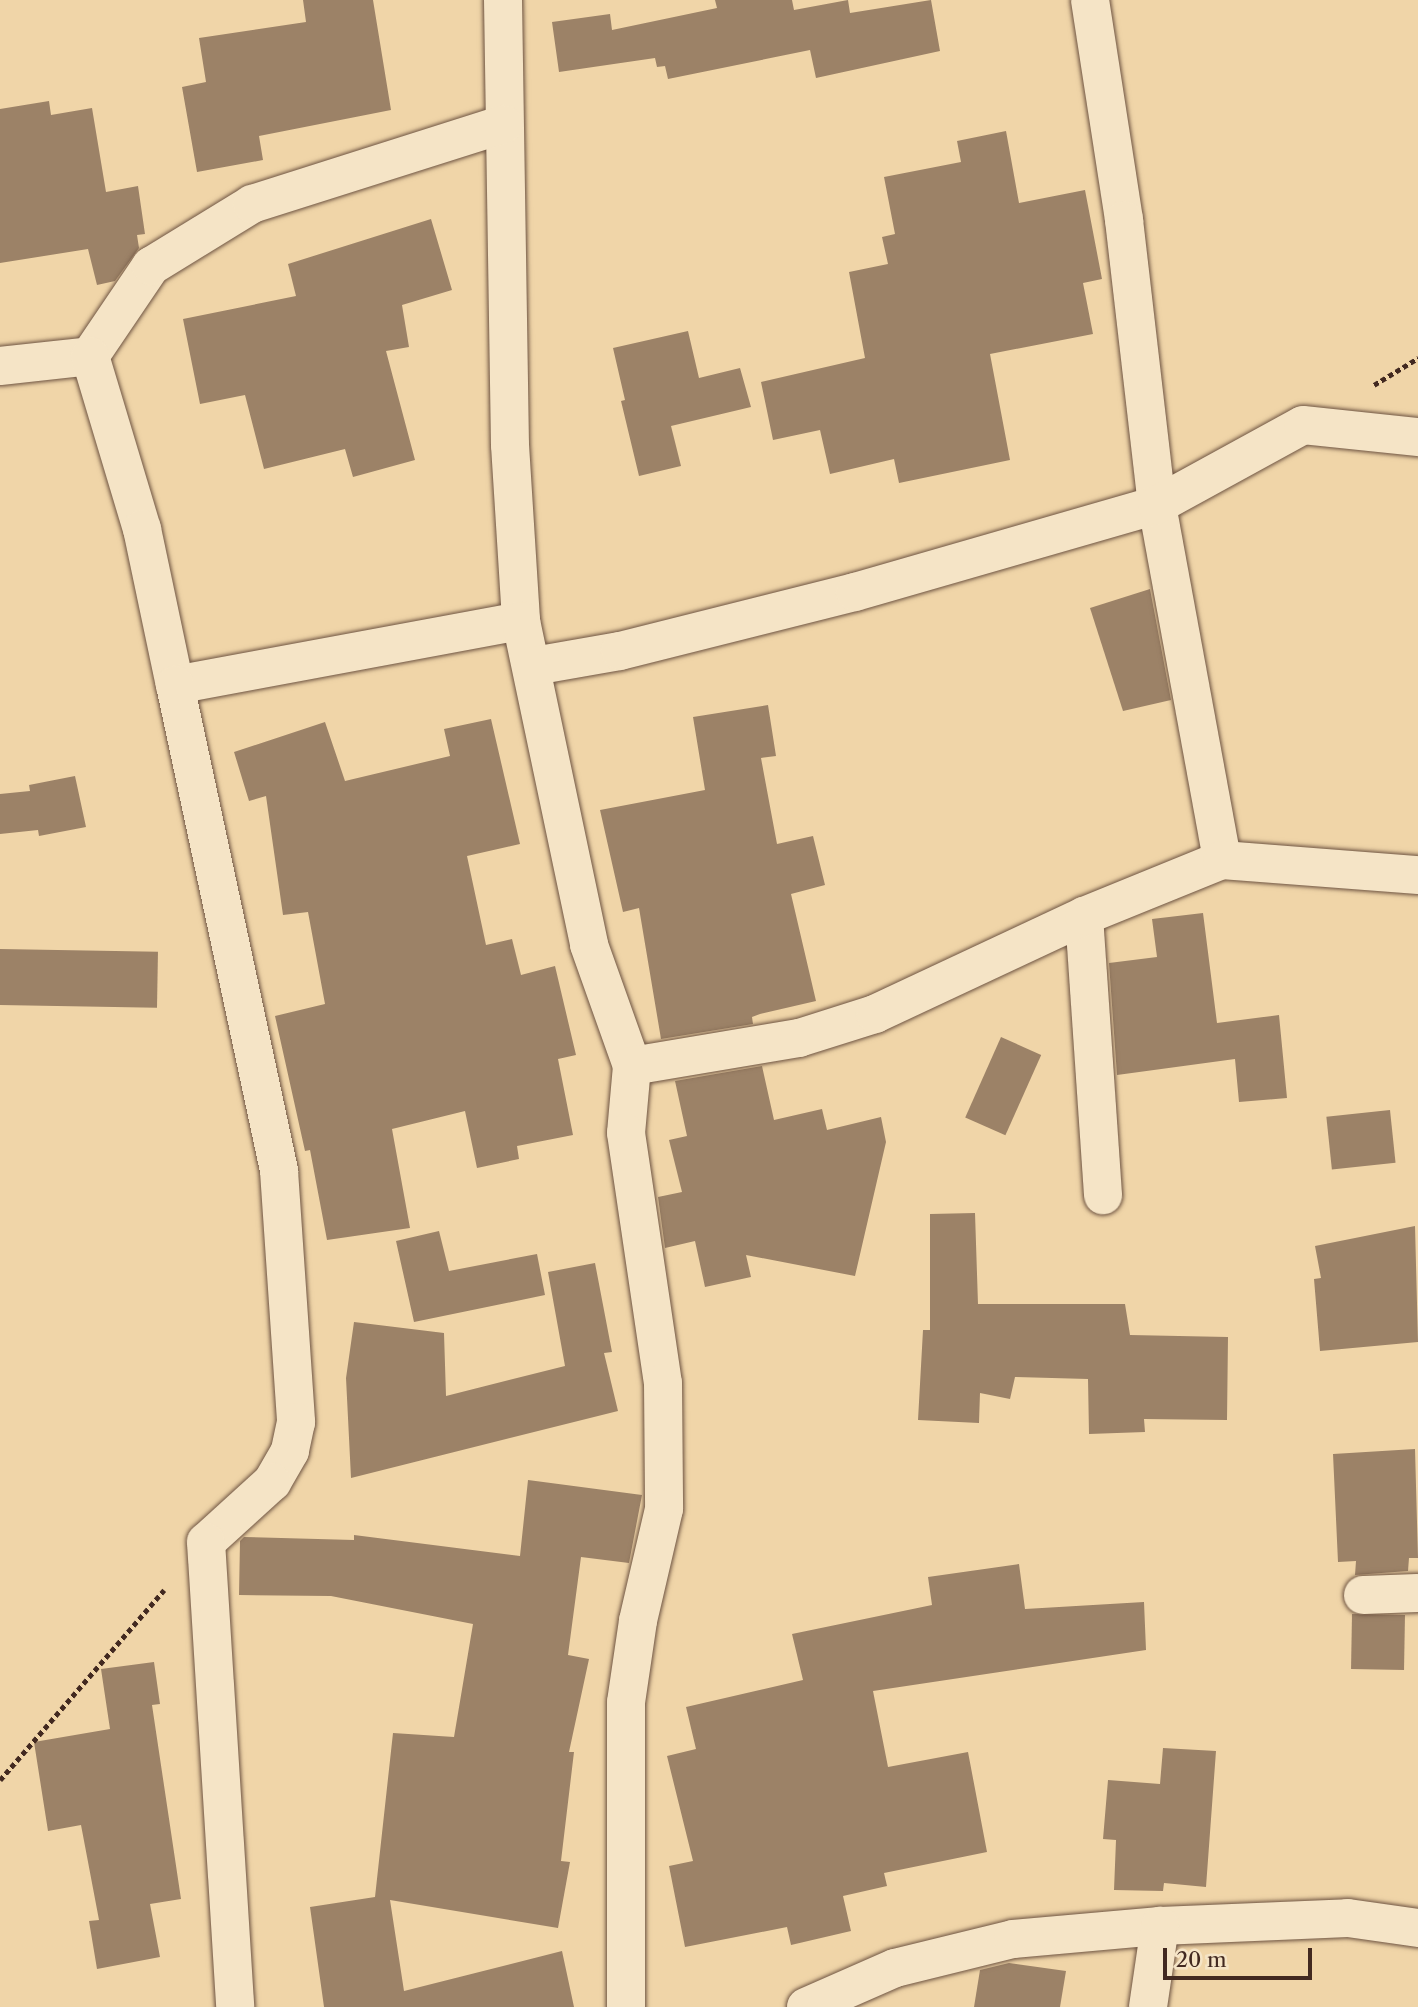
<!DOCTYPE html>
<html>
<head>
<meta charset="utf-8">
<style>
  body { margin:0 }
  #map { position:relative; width:1418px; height:2007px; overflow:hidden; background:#f0d5a8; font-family:"Libre Caslon Text",serif }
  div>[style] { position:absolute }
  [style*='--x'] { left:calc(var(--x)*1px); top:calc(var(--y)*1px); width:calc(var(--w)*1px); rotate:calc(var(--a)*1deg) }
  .building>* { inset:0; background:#9c8267; transform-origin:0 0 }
  .path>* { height:4.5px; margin-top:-2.25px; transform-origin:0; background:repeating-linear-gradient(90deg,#422920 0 5px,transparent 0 8.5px) }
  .roads { filter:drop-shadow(0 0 2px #6e5442) drop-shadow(0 0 2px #6e5442) }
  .minor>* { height:38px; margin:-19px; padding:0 19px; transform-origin:19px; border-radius:19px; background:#f5e4c6 }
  span { translate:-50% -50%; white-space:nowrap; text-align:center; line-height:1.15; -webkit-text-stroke:6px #f5e4c6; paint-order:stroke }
  .scale { position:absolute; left:1163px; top:1948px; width:149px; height:32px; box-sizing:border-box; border:4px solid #422920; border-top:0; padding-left:9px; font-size:21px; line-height:24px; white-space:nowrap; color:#422920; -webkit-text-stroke:5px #f5e4c6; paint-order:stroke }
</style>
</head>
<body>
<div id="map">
  <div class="building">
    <div style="clip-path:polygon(303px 0,373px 0,391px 110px,259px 136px,263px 160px,197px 172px,182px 87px,206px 82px,199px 38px,306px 22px)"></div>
    <div style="clip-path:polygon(715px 0,792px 0,794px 10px,848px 0,850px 13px,931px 0,940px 51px,816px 78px,810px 50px,668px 79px,665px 66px,657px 67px,655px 58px,559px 72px,552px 22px,610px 14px,612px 30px,717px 8px)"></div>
    <div style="clip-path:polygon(49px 101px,51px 115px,92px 108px,106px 192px,138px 186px,145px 234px,137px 235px,139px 248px,115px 281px,97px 285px,88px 249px,0 263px,0 109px)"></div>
    <div style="clip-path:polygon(1006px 131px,1019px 203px,1085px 190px,1102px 279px,1083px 283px,1093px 334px,990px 354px,1010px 460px,899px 483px,894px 459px,830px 474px,820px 430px,773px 440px,761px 382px,865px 358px,849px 272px,888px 264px,882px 237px,895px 234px,884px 177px,961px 162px,957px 141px)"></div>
    <div style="clip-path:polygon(431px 219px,452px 290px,402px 305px,409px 347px,386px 351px,415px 460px,353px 477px,345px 449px,264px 469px,245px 395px,200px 404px,183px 319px,296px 296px,288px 264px)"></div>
    <div style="clip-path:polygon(688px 331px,699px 378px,740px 368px,751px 407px,671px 426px,681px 466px,639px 476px,621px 401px,625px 400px,613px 348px)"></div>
    <div style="clip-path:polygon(1150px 589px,1171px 700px,1123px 711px,1090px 608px)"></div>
    <div style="clip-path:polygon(768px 705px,776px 756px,761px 758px,777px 844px,813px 836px,825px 885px,791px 894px,816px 1001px,760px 1014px,752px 1017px,753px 1024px,661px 1039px,639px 908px,623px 912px,600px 810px,705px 790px,693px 717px)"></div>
    <div style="clip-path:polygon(491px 719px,520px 844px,467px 856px,486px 945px,512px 939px,521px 975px,555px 966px,576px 1055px,558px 1059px,573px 1135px,517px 1146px,519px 1159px,477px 1168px,465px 1111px,392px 1129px,410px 1228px,327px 1240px,310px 1150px,305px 1151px,275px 1016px,325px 1004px,308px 912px,283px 915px,266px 796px,249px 801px,234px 752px,325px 722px,345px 781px,450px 756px,444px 729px)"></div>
    <div style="clip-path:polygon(75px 776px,86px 827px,39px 836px,38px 830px,0 834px,0 794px,30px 791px,29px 785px)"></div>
    <div style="clip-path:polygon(1203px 913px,1217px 1023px,1279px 1015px,1287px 1098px,1239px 1102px,1235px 1059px,1117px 1075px,1109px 963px,1157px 957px,1152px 919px)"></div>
    <div style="left:0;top:949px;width:158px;height:56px;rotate:1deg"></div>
    <div style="left:1001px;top:1037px;width:44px;height:88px;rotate:24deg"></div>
    <div style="clip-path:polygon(762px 1066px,774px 1120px,822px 1109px,827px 1130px,881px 1117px,886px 1142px,855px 1276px,746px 1255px,751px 1277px,705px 1287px,695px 1241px,665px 1248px,658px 1197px,682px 1192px,669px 1140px,687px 1136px,675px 1081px)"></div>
    <div style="left:1390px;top:1110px;width:53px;height:64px;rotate:84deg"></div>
    <div style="clip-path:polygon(975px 1213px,978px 1304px,1125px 1304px,1130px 1335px,1228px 1337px,1227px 1420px,1144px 1419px,1145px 1432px,1089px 1434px,1088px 1379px,1015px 1377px,1010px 1399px,980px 1393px,979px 1423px,918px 1420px,923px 1330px,930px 1330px,930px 1214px)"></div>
    <div style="clip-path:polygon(1415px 1226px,1418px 1342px,1320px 1351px,1314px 1279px,1321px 1278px,1315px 1246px)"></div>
    <div style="clip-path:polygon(439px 1231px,449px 1271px,537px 1254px,545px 1295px,414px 1322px,396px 1241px)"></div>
    <div style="clip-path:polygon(595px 1263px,612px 1352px,604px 1353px,618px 1411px,351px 1478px,346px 1378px,354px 1322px,444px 1333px,446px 1396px,565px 1366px,548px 1272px)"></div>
    <div style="clip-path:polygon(1415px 1449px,1418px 1558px,1409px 1558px,1408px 1571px,1355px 1575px,1356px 1561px,1338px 1562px,1333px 1454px)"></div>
    <div style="clip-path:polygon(528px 1480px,642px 1495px,629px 1563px,581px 1557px,568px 1655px,589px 1659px,569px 1752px,574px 1752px,561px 1861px,570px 1862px,558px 1928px,390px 1900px,404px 1991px,562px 1951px,574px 2007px,324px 2007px,310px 1907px,375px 1897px,393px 1733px,454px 1737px,473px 1624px,331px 1596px,239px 1595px,240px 1541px,244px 1537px,354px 1540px,354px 1535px,520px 1556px)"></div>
    <div style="clip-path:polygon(1019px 1564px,1025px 1609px,1144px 1602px,1146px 1650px,873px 1691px,888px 1767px,968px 1752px,987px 1852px,884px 1873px,887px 1886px,843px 1896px,851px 1931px,791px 1945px,787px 1927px,685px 1947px,669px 1866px,693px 1861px,667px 1756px,696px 1749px,686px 1707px,803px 1680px,792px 1634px,932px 1605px,928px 1577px)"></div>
    <div style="left:1352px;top:1614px;width:53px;height:55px;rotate:1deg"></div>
    <div style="clip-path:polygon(154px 1662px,160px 1704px,152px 1705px,181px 1899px,150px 1904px,160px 1957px,97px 1969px,89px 1921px,99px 1920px,81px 1825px,48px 1831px,34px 1742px,110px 1729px,101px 1669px)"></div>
    <div style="clip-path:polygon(1163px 1748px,1216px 1751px,1206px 1887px,1164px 1883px,1163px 1891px,1114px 1890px,1116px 1840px,1103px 1839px,1108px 1780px,1160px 1784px)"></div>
    <div style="clip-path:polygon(1009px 1963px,1066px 1971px,1060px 2007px,974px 2007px,980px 1970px)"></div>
  </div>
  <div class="path">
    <div style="--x:1374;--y:385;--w:52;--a:-31.5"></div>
    <div style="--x:0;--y:1780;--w:251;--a:-49.2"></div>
  </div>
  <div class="roads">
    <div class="minor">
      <div style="--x:503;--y:0;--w:445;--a:89.1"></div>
      <div style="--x:510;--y:445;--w:176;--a:86.4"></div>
      <div style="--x:1090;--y:0;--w:223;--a:81.2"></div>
      <div style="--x:1124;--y:220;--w:287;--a:83.4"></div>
      <div style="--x:1157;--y:505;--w:361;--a:79.6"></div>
      <div style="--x:90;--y:356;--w:109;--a:-55.9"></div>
      <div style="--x:151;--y:266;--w:119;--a:-31.5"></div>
      <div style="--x:252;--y:204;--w:264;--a:-17.6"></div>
      <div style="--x:0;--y:366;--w:91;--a:-6.3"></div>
      <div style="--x:90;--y:356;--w:181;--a:73.3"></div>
      <div style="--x:142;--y:529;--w:159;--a:78.1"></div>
      <div style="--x:175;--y:685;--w:352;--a:-10.5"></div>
      <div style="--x:521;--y:621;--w:331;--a:78.1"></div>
      <div style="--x:589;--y:945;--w:128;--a:70.4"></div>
      <div style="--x:632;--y:1066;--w:67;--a:95.1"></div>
      <div style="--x:626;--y:1133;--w:253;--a:81.6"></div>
      <div style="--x:663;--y:1383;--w:126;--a:89.5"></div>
      <div style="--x:664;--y:1509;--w:115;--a:103.1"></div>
      <div style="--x:638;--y:1621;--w:82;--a:98.4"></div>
      <div style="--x:626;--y:1702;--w:305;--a:90"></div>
      <div style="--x:534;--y:666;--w:87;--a:-9.9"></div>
      <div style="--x:620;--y:651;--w:242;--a:-14.1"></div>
      <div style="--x:855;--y:592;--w:314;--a:-16.1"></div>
      <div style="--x:1157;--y:505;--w:166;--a:-28.7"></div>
      <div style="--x:1303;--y:425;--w:116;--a:6"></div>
      <div style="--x:175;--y:685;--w:497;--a:77.9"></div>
      <div style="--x:279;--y:1171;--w:252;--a:86.1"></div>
      <div style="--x:296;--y:1422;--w:30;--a:102"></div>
      <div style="--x:290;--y:1451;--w:36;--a:120"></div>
      <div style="--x:272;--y:1482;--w:89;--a:137.7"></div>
      <div style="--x:206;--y:1542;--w:466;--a:86.4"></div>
      <div style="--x:1084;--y:916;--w:280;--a:86.1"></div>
      <div style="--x:632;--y:1066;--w:169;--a:-9.5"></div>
      <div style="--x:799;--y:1038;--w:80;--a:-17.5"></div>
      <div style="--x:875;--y:1014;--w:231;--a:-25.1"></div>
      <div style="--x:1084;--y:916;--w:149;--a:-22.1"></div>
      <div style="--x:1222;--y:860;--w:197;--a:4.4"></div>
      <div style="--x:1363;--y:1595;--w:55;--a:-2.1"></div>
      <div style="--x:806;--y:2007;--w:97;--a:-23.7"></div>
      <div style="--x:895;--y:1968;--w:122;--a:-13.8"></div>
      <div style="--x:1013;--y:1939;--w:148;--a:-5.1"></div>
      <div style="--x:1160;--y:1926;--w:188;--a:-2.4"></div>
      <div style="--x:1348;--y:1918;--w:71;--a:8.1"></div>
      <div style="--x:1148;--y:2007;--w:82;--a:-81.6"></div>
    </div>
  </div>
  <div class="scale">20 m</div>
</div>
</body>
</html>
